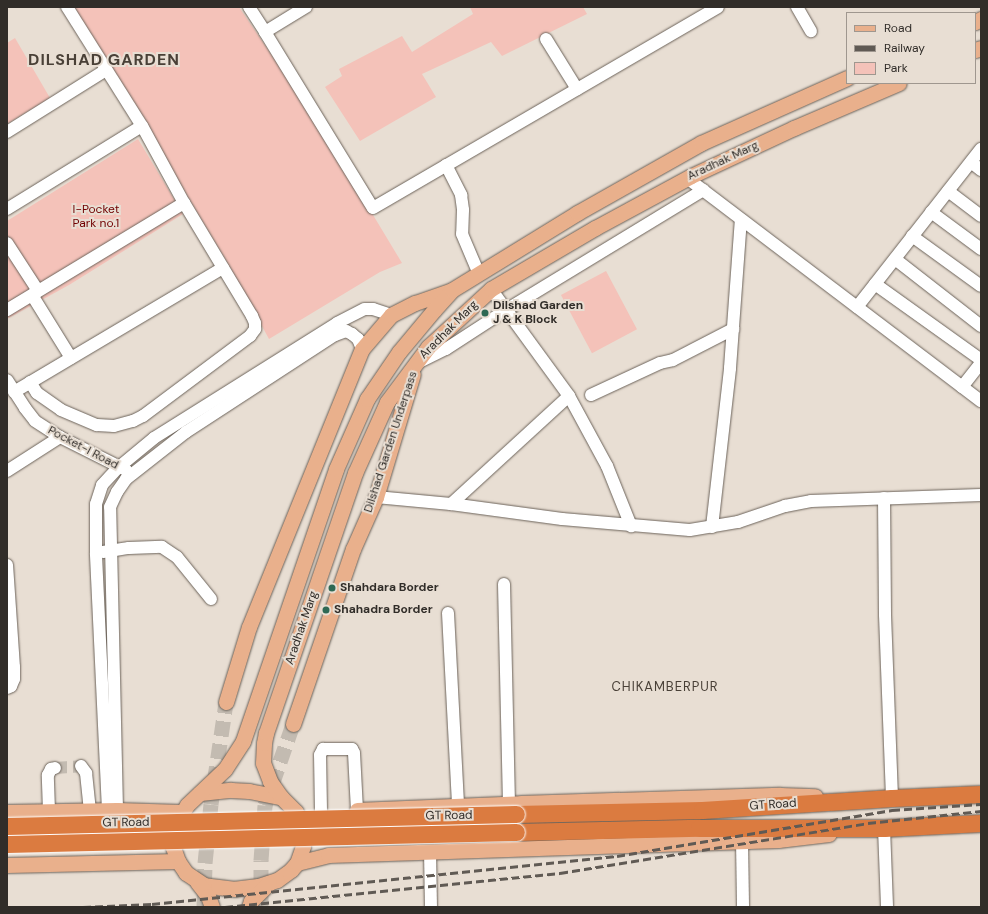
<!DOCTYPE html>
<html>
<head>
<meta charset="utf-8">
<style>
  body { margin:0 }
  #map { position:relative; width:988px; height:914px; overflow:hidden; background:#e8ded3; font-family:"DM Sans",sans-serif }
  div>[style] { position:absolute }
  [style*='--x'] { left:calc(var(--x)*1px); top:calc(var(--y)*1px); width:calc(var(--w)*1px); rotate:calc(var(--a)*1deg) }
  .green>* { inset:0; background:#f4c2b9; transform-origin:0 0 }
  .minor-tunnel>* { height:12px; margin-top:-6px; transform-origin:0; background:repeating-linear-gradient(90deg,#c3bbb1 0 12px,transparent 0 18px) }
  .major-tunnel>* { height:15px; margin-top:-7.5px; transform-origin:0; background:repeating-linear-gradient(90deg,#c3bbb1 0 15px,transparent 0 23px) }
  .roads { filter:drop-shadow(0 0 1px #6c635a) drop-shadow(0 0 1px #6c635a) }
  .minor>* { height:12px; margin:-6px; padding:0 6px; transform-origin:6px; border-radius:6px; background:#fff }
  .major>* { height:15px; margin:-7.5px; padding:0 7.5px; transform-origin:7.5px; border-radius:7.5px; background:#e9b08c }
  .highway>* { height:17px; margin:-8.5px; padding:0 8.5px; transform-origin:8.5px; border-radius:8.5px; background:#db7b40 }
  .rail>* { height:3px; margin-top:-1.5px; transform-origin:0; background:repeating-linear-gradient(90deg,#605a54 0 8px,transparent 0 12px) }
  .bridges { filter:drop-shadow(0 0 1px #fff) drop-shadow(0 0 1px #fff) }
  .highway-bridge>* { height:17px; margin:-8.5px; padding:0 8.5px; transform-origin:8.5px; border-radius:8.5px; background:#db7b40 }
  .dots>* { width:11px; height:11px; translate:-50% -50%; box-sizing:border-box; border:2px solid #e8ded3; border-radius:50% }
  span { translate:-50% -50%; white-space:nowrap; text-align:center; line-height:1.15; -webkit-text-stroke:4px #e8ded3; paint-order:stroke }
  .street-label { font-size:12px; color:#312d29 }
  .park-label { font-size:12px; color:#700000 }
  .poi-label { font-size:12px; color:#312d29; font-weight:700 }
  .left { translate:0 -50%; text-align:left }
  .neighbourhood-label { font-size:13px; color:#494037; letter-spacing:1px }
  .district-label { font-size:16px; color:#494037; font-weight:700; letter-spacing:1px }
  .frame { position:absolute; inset:0; border:8px solid #312d29; pointer-events:none }
  .legend { position:absolute; left:846px; top:12px; width:130px; height:72px; box-sizing:border-box; background:#e8ded3; border:1px solid #9f978f; margin:0; padding:5px 7px; list-style:none; font-size:12px; color:#312d29 }
  .legend li { display:flex; align-items:center; gap:8px; height:20px }
  .legend b { width:20px; border:1px solid #9f978f }
</style>
</head>
<body>
<div id="map">
  <div class="green">
    <div style="clip-path:polygon(74px 7px,239px 7px,317px 122px,402px 263px,380px 272px,269px 339px,227px 262px)"></div>
    <div style="clip-path:polygon(470px 7px,583px 7px,587px 14px,502px 56px,491px 42px,422px 74px,436px 97px,360px 141px,325px 87px,342px 76px,339px 69px,402px 36px,412px 52px,473px 14px)"></div>
    <div style="clip-path:polygon(15px 38px,50px 98px,7px 124px,7px 43px)"></div>
    <div style="clip-path:polygon(138px 139px,183px 214px,69px 285px,7px 319px,7px 221px)"></div>
    <div style="left:606px;top:271px;width:66px;height:51px;rotate:62deg"></div>
  </div>
  <div class="minor-tunnel">
    <div style="--x:55;--y:768;--w:26;--a:-4"></div>
  </div>
  <div class="major-tunnel">
    <div style="--x:204;--y:907;--w:44;--a:-88.7"></div>
    <div style="--x:205;--y:863;--w:59;--a:-84.2"></div>
    <div style="--x:211;--y:804;--w:103;--a:-81.6"></div>
    <div style="--x:261;--y:907;--w:47;--a:-90"></div>
    <div style="--x:261;--y:860;--w:55;--a:-85.8"></div>
    <div style="--x:265;--y:805;--w:86;--a:-70.9"></div>
  </div>
  <div class="roads">
    <div class="minor">
      <div style="--x:249;--y:7;--w:30;--a:57"></div>
      <div style="--x:265;--y:32;--w:48;--a:-31.4"></div>
      <div style="--x:797;--y:7;--w:28;--a:60"></div>
      <div style="--x:265;--y:32;--w:206;--a:58.5"></div>
      <div style="--x:373;--y:208;--w:399;--a:-30.2"></div>
      <div style="--x:546;--y:39;--w:59;--a:58.2"></div>
      <div style="--x:7;--y:132;--w:117;--a:-32.1"></div>
      <div style="--x:971;--y:162;--w:13;--a:39"></div>
      <div style="--x:446;--y:165;--w:34;--a:63"></div>
      <div style="--x:461;--y:195;--w:15;--a:82"></div>
      <div style="--x:463;--y:210;--w:24;--a:92"></div>
      <div style="--x:462;--y:234;--w:43;--a:67"></div>
      <div style="--x:687;--y:178;--w:369;--a:37.2"></div>
      <div style="--x:948;--y:191;--w:41;--a:37.1"></div>
      <div style="--x:7;--y:209;--w:158;--a:-31.6"></div>
      <div style="--x:931;--y:212;--w:62;--a:36.5"></div>
      <div style="--x:912;--y:236;--w:85;--a:35.9"></div>
      <div style="--x:7;--y:243;--w:57;--a:57.1"></div>
      <div style="--x:895;--y:259;--w:109;--a:37.9"></div>
      <div style="--x:875;--y:284;--w:130;--a:35.6"></div>
      <div style="--x:491;--y:289;--w:132;--a:53.9"></div>
      <div style="--x:569;--y:396;--w:80;--a:61.5"></div>
      <div style="--x:607;--y:466;--w:65;--a:68.2"></div>
      <div style="--x:32;--y:295;--w:74;--a:58.2"></div>
      <div style="--x:857;--y:307;--w:201;--a:-51.9"></div>
      <div style="--x:7;--y:310;--w:207;--a:-31.2"></div>
      <div style="--x:417;--y:363;--w:32;--a:-26"></div>
      <div style="--x:446;--y:349;--w:72;--a:-33"></div>
      <div style="--x:506;--y:310;--w:231;--a:-31.3"></div>
      <div style="--x:7;--y:380;--w:33;--a:57"></div>
      <div style="--x:25;--y:408;--w:16;--a:52"></div>
      <div style="--x:35;--y:421;--w:30;--a:33"></div>
      <div style="--x:60;--y:437;--w:74;--a:26.6"></div>
      <div style="--x:30;--y:382;--w:13;--a:58"></div>
      <div style="--x:37;--y:393;--w:29;--a:35"></div>
      <div style="--x:61;--y:410;--w:39;--a:23"></div>
      <div style="--x:97;--y:425;--w:17;--a:3"></div>
      <div style="--x:114;--y:426;--w:20;--a:-15"></div>
      <div style="--x:133;--y:421;--w:11;--a:-27"></div>
      <div style="--x:143;--y:416;--w:134;--a:-36.8"></div>
      <div style="--x:250;--y:336;--w:9;--a:-54"></div>
      <div style="--x:255;--y:329;--w:6;--a:-90"></div>
      <div style="--x:255;--y:323;--w:8;--a:-113"></div>
      <div style="--x:252;--y:316;--w:132;--a:-121"></div>
      <div style="--x:184;--y:203;--w:88;--a:-118.6"></div>
      <div style="--x:142;--y:126;--w:141;--a:-122.2"></div>
      <div style="--x:962;--y:387;--w:31;--a:-52"></div>
      <div style="--x:14;--y:392;--w:243;--a:-30.7"></div>
      <div style="--x:591;--y:395;--w:76;--a:-24.9"></div>
      <div style="--x:660;--y:363;--w:13;--a:-13"></div>
      <div style="--x:673;--y:360;--w:68;--a:-27.3"></div>
      <div style="--x:7;--y:471;--w:63;--a:-32.7"></div>
      <div style="--x:376;--y:497;--w:75;--a:5.3"></div>
      <div style="--x:451;--y:504;--w:112;--a:7.7"></div>
      <div style="--x:562;--y:519;--w:128;--a:4.9"></div>
      <div style="--x:690;--y:530;--w:49;--a:-9.5"></div>
      <div style="--x:738;--y:522;--w:50;--a:-18.8"></div>
      <div style="--x:785;--y:506;--w:26;--a:-11"></div>
      <div style="--x:811;--y:501;--w:170;--a:-2"></div>
      <div style="--x:884;--y:498;--w:117;--a:89.5"></div>
      <div style="--x:885;--y:615;--w:183;--a:87.8"></div>
      <div style="--x:451;--y:504;--w:160;--a:-42.5"></div>
      <div style="--x:712;--y:527;--w:160;--a:-83.5"></div>
      <div style="--x:730;--y:368;--w:149;--a:-85.8"></div>
      <div style="--x:103;--y:552;--w:26;--a:-9"></div>
      <div style="--x:129;--y:548;--w:33;--a:-2"></div>
      <div style="--x:162;--y:547;--w:18;--a:34"></div>
      <div style="--x:177;--y:557;--w:54;--a:51"></div>
      <div style="--x:7;--y:565;--w:102;--a:86.1"></div>
      <div style="--x:14;--y:667;--w:12;--a:90"></div>
      <div style="--x:14;--y:679;--w:8;--a:113"></div>
      <div style="--x:11;--y:686;--w:4;--a:153"></div>
      <div style="--x:504;--y:584;--w:220;--a:88.7"></div>
      <div style="--x:448;--y:613;--w:193;--a:87"></div>
      <div style="--x:81;--y:766;--w:9;--a:54"></div>
      <div style="--x:86;--y:773;--w:37;--a:84"></div>
      <div style="--x:108;--y:810;--w:257;--a:-92.7"></div>
      <div style="--x:96;--y:553;--w:49;--a:-90"></div>
      <div style="--x:96;--y:504;--w:20;--a:-72"></div>
      <div style="--x:102;--y:485;--w:25;--a:-47"></div>
      <div style="--x:119;--y:467;--w:45;--a:-39.6"></div>
      <div style="--x:154;--y:438;--w:216;--a:-32.1"></div>
      <div style="--x:337;--y:323;--w:31;--a:-27"></div>
      <div style="--x:365;--y:309;--w:8;--a:0"></div>
      <div style="--x:373;--y:309;--w:19;--a:18"></div>
      <div style="--x:117;--y:810;--w:303;--a:-91.3"></div>
      <div style="--x:110;--y:507;--w:17;--a:-65"></div>
      <div style="--x:117;--y:492;--w:16;--a:-55"></div>
      <div style="--x:126;--y:479;--w:76;--a:-38.1"></div>
      <div style="--x:186;--y:432;--w:178;--a:-33.1"></div>
      <div style="--x:335;--y:335;--w:12;--a:-20"></div>
      <div style="--x:346;--y:331;--w:7;--a:27"></div>
      <div style="--x:352;--y:334;--w:8;--a:40"></div>
      <div style="--x:358;--y:339;--w:11;--a:68"></div>
      <div style="--x:49;--y:811;--w:36;--a:-92"></div>
      <div style="--x:48;--y:775;--w:7;--a:-63"></div>
      <div style="--x:51;--y:769;--w:4;--a:-14"></div>
      <div style="--x:321;--y:811;--w:56;--a:-91"></div>
      <div style="--x:320;--y:755;--w:7;--a:-63"></div>
      <div style="--x:323;--y:749;--w:29;--a:0"></div>
      <div style="--x:352;--y:749;--w:4;--a:63"></div>
      <div style="--x:354;--y:753;--w:57;--a:87"></div>
      <div style="--x:884;--y:828;--w:79;--a:87.8"></div>
      <div style="--x:742;--y:841;--w:66;--a:89.1"></div>
      <div style="--x:430;--y:851;--w:56;--a:89"></div>
    </div>
    <div class="major">
      <div style="--x:975;--y:22;--w:7;--a:-27"></div>
      <div style="--x:975;--y:50;--w:6;--a:-18"></div>
      <div style="--x:226;--y:702;--w:78;--a:-73"></div>
      <div style="--x:249;--y:627;--w:300;--a:-67.9"></div>
      <div style="--x:362;--y:349;--w:45;--a:-49.5"></div>
      <div style="--x:391;--y:315;--w:27;--a:-27"></div>
      <div style="--x:415;--y:303;--w:37;--a:-19"></div>
      <div style="--x:293;--y:724;--w:185;--a:-71.1"></div>
      <div style="--x:353;--y:549;--w:57;--a:-66.1"></div>
      <div style="--x:376;--y:497;--w:128;--a:-73.3"></div>
      <div style="--x:200;--y:793;--w:31;--a:-6"></div>
      <div style="--x:231;--y:790;--w:18;--a:3"></div>
      <div style="--x:249;--y:791;--w:33;--a:11"></div>
      <div style="--x:281;--y:797;--w:21;--a:45"></div>
      <div style="--x:296;--y:812;--w:17;--a:66"></div>
      <div style="--x:303;--y:828;--w:18;--a:90"></div>
      <div style="--x:303;--y:846;--w:18;--a:109"></div>
      <div style="--x:297;--y:863;--w:9;--a:131"></div>
      <div style="--x:291;--y:870;--w:17;--a:144"></div>
      <div style="--x:277;--y:880;--w:20;--a:162"></div>
      <div style="--x:258;--y:886;--w:23;--a:173"></div>
      <div style="--x:235;--y:889;--w:31;--a:-173"></div>
      <div style="--x:204;--y:885;--w:22;--a:-146"></div>
      <div style="--x:186;--y:873;--w:14;--a:-124"></div>
      <div style="--x:178;--y:861;--w:15;--a:-110"></div>
      <div style="--x:173;--y:847;--w:22;--a:-85"></div>
      <div style="--x:175;--y:825;--w:23;--a:-59"></div>
      <div style="--x:187;--y:805;--w:52;--a:-43.5"></div>
      <div style="--x:225;--y:769;--w:33;--a:-57"></div>
      <div style="--x:243;--y:741;--w:287;--a:-71.1"></div>
      <div style="--x:336;--y:469;--w:77;--a:-66.1"></div>
      <div style="--x:367;--y:399;--w:57;--a:-55.8"></div>
      <div style="--x:399;--y:352;--w:55;--a:-50.2"></div>
      <div style="--x:434;--y:310;--w:27;--a:-48"></div>
      <div style="--x:452;--y:290;--w:147;--a:-31.6"></div>
      <div style="--x:577;--y:213;--w:142;--a:-29.4"></div>
      <div style="--x:701;--y:143;--w:160;--a:-24"></div>
      <div style="--x:281;--y:797;--w:19;--a:-125"></div>
      <div style="--x:270;--y:781;--w:19;--a:-111"></div>
      <div style="--x:263;--y:763;--w:20;--a:-87"></div>
      <div style="--x:264;--y:743;--w:10;--a:-79"></div>
      <div style="--x:266;--y:733;--w:275;--a:-71.1"></div>
      <div style="--x:355;--y:473;--w:78;--a:-65.7"></div>
      <div style="--x:387;--y:402;--w:69;--a:-53.3"></div>
      <div style="--x:428;--y:347;--w:86;--a:-42.6"></div>
      <div style="--x:491;--y:289;--w:121;--a:-30.4"></div>
      <div style="--x:595;--y:228;--w:109;--a:-28.4"></div>
      <div style="--x:691;--y:176;--w:114;--a:-25"></div>
      <div style="--x:794;--y:128;--w:114;--a:-23.2"></div>
      <div style="--x:357;--y:810;--w:164;--a:-2.4"></div>
      <div style="--x:521;--y:803;--w:259;--a:-1.8"></div>
      <div style="--x:780;--y:795;--w:35;--a:2"></div>
      <div style="--x:7;--y:812;--w:110;--a:-1"></div>
      <div style="--x:117;--y:810;--w:64;--a:1.8"></div>
      <div style="--x:297;--y:863;--w:32;--a:-14"></div>
      <div style="--x:328;--y:855;--w:450;--a:-1.9"></div>
      <div style="--x:778;--y:840;--w:51;--a:-6.7"></div>
      <div style="--x:7;--y:865;--w:171;--a:-1.3"></div>
      <div style="--x:197;--y:882;--w:18;--a:52"></div>
      <div style="--x:208;--y:896;--w:12;--a:70"></div>
      <div style="--x:249;--y:907;--w:6;--a:-72"></div>
      <div style="--x:251;--y:901;--w:25;--a:-45"></div>
    </div>
    <div class="highway">
      <div style="--x:516;--y:814;--w:186;--a:-1.2"></div>
      <div style="--x:702;--y:810;--w:190;--a:-3.6"></div>
      <div style="--x:892;--y:798;--w:89;--a:-2.6"></div>
      <div style="--x:516;--y:832;--w:183;--a:-1.3"></div>
      <div style="--x:699;--y:828;--w:185;--a:0"></div>
      <div style="--x:884;--y:828;--w:97;--a:-3"></div>
    </div>
  </div>
  <div class="rail">
    <div style="--x:83;--y:907;--w:69;--a:-2.5"></div>
    <div style="--x:152;--y:904;--w:467;--a:-5.9"></div>
    <div style="--x:617;--y:856;--w:279;--a:-9.5"></div>
    <div style="--x:892;--y:810;--w:89;--a:-3.9"></div>
    <div style="--x:225;--y:907;--w:337;--a:-5.8"></div>
    <div style="--x:560;--y:873;--w:312;--a:-9.2"></div>
    <div style="--x:868;--y:823;--w:114;--a:-6.1"></div>
  </div>
  <div class="bridges">
    <div class="highway-bridge">
      <div style="--x:7;--y:826;--w:509;--a:-1.35"></div>
      <div style="--x:7;--y:844;--w:509;--a:-1.35"></div>
    </div>
  </div>
  <div class="dots">
    <div style="left:485px;top:313px;background:#2e6954"></div>
    <div style="left:332px;top:588px;background:#2e6954"></div>
    <div style="left:326px;top:610px;background:#2e6954"></div>
  </div>
  <div class="street-label">
    <span style="left:723px;top:161px;rotate:-25deg">Aradhak Marg</span>
    <span style="left:449px;top:330px;rotate:-45deg">Aradhak Marg</span>
    <span style="left:391px;top:442px;rotate:-72deg">Dilshad Garden Underpass</span>
    <span style="left:83px;top:448px;rotate:28deg">Pocket-I Road</span>
    <span style="left:302px;top:628px;rotate:-71deg">Aradhak Marg</span>
    <span style="left:773px;top:805px;rotate:-4deg">GT Road</span>
    <span style="left:449px;top:816px;rotate:-1deg">GT Road</span>
    <span style="left:126px;top:823px;rotate:-1deg">GT Road</span>
  </div>
  <div class="park-label">
    <span style="left:96px;top:217px">I-Pocket<br>Park no.1</span>
  </div>
  <div class="poi-label">
    <span class="left" style="left:493px;top:313px">Dilshad Garden<br>J &amp; K Block</span>
    <span class="left" style="left:340px;top:588px">Shahdara Border</span>
    <span class="left" style="left:334px;top:610px">Shahadra Border</span>
  </div>
  <div class="neighbourhood-label">
    <span style="left:665px;top:687px">CHIKAMBERPUR</span>
  </div>
  <div class="district-label">
    <span style="left:104px;top:60px">DILSHAD GARDEN</span>
  </div>
  <div class="frame"></div>
  <ul class="legend">
  <li><b style="height:5px;background:#e9b08c"></b>Road</li>
  <li><b style="height:5px;background:#605a54"></b>Railway</li>
  <li><b style="height:11px;background:#f4c2b9"></b>Park</li>
  </ul>
</div>
</body>
</html>
